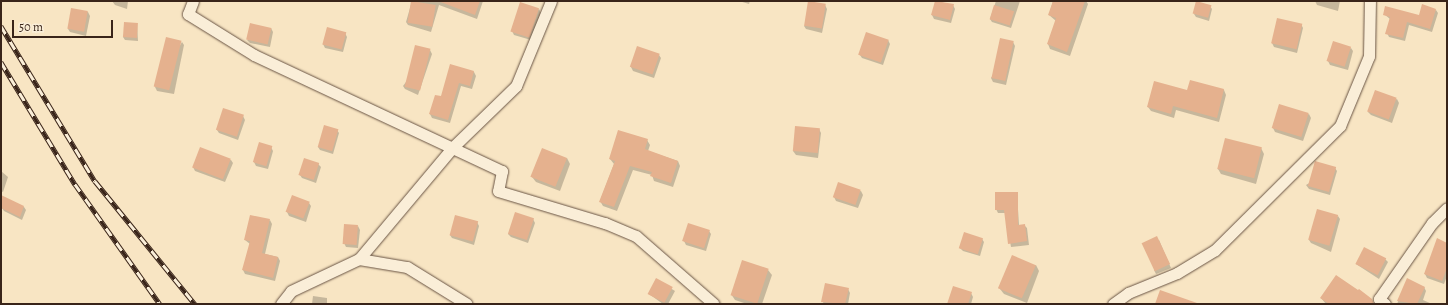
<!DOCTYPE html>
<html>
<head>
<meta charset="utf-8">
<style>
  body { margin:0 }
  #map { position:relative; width:1448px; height:305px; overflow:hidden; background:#f8e5c3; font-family:Alegreya,serif }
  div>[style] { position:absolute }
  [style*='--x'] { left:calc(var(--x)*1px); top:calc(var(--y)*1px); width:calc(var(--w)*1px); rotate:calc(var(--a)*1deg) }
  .shadow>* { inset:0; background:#0003 }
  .building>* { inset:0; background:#e5b18e; transform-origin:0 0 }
  .roads { filter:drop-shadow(0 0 1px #695444) drop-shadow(0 0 1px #695444) }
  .minor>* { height:11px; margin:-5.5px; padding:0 5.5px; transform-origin:5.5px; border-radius:5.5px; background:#faeed8 }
  .rail>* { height:4.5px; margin-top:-2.25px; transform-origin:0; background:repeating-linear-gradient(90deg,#faeed8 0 9px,#392419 0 18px); box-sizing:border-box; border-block:1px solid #392419 }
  span { translate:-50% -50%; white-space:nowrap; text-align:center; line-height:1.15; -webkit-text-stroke:4px #faeed8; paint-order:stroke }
  .frame { position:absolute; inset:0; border:2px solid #392419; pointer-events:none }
  .scale { position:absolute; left:12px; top:20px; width:101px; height:18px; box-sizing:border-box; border:2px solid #392419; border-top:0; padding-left:5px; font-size:12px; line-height:14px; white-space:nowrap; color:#392419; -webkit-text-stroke:3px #faeed8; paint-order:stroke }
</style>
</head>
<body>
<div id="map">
  <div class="shadow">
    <div style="clip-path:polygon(112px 1px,128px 1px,127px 9px,115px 5px)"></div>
    <div style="clip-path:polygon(412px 1px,483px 1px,477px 19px,439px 5px,431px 32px,408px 25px,406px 22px)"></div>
    <div style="clip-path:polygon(739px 1px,750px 1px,749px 4px)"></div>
    <div style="clip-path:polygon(936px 1px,953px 5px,955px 9px,951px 23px,934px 19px,932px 15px)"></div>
    <div style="clip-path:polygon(996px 1px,1020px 1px,1011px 28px,992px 22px,990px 19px)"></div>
    <div style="clip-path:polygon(1053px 1px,1086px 1px,1088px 4px,1070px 56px,1050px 49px,1048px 44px,1056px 21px,1049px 15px)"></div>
    <div style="clip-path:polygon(1315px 1px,1340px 1px,1338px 11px,1317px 5px)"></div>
    <div style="clip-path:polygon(825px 5px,827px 9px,822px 33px,806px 29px,804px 26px)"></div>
    <div style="clip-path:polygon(1210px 6px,1212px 9px,1209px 21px,1196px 17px,1194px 14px)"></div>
    <div style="clip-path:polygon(72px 9px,88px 12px,90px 16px,86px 36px,70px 32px,68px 29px)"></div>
    <div style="clip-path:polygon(539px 9px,541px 13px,531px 40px,514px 35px,512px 31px)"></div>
    <div style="clip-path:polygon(1436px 10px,1438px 13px,1432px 32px,1409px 25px,1405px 41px,1389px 37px,1387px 33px,1390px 19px,1384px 14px,1419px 16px)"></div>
    <div style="clip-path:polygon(137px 24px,138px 41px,125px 40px,123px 37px)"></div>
    <div style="clip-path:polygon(1301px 24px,1303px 28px,1297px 53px,1274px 47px,1272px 43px)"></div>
    <div style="clip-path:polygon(271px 28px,273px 32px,270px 47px,250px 43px,247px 40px)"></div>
    <div style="clip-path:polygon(345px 33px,347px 37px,343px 52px,325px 48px,323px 44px)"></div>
    <div style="clip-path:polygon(888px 40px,890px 44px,883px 65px,862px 58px,860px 55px)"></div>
    <div style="clip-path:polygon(182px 42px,184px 45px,174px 94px,157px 91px,155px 87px)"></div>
    <div style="clip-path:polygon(1013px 42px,1015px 46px,1006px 85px,993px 82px,991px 78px)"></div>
    <div style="clip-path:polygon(1351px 48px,1353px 51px,1348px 70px,1330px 65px,1328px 61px)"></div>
    <div style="clip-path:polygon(430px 50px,432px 54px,418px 95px,405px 89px,403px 86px)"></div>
    <div style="clip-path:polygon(659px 55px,661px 58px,654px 78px,633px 71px,631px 67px)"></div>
    <div style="clip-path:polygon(451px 65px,474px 72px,476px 76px,472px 89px,461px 86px,450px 123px,432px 118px,430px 114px,441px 98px)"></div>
    <div style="clip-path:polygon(1191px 81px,1224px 90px,1226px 95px,1219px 122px,1176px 110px,1174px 118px,1151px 111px,1148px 107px,1188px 91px)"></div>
    <div style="clip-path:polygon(1397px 99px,1399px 103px,1392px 123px,1371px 115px,1368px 112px)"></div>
    <div style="clip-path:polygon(1309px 114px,1311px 118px,1303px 141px,1275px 132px,1273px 128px)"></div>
    <div style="clip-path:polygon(243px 116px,245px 120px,238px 140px,219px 133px,217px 130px)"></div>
    <div style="clip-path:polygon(819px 129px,821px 133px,818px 158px,796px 155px,793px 151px)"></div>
    <div style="clip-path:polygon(337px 130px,339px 133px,333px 154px,320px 150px,318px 147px)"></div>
    <div style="clip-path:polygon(647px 140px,650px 145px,648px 151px,678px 161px,680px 166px,673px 187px,654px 181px,652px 175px,633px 170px,617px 211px,603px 206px,600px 201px,614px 164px,610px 159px)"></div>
    <div style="clip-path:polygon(271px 147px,273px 151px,268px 169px,256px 166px,254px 162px)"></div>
    <div style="clip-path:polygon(1261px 148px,1264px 154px,1256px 184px,1221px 174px,1218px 169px)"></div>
    <div style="clip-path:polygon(567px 158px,570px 164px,560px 191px,536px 182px,532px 177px)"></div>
    <div style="clip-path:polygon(231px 160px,233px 163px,225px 182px,195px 171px,193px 167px)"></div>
    <div style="clip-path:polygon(318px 164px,321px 167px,316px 183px,302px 178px,300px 175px)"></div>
    <div style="clip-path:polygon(1335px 168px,1337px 171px,1330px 195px,1309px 189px,1306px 185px)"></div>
    <div style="clip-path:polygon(1px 171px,8px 177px,3px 192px,1px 191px)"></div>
    <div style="clip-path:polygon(861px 191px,863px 195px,858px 208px,836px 201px,834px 197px)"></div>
    <div style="clip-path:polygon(1017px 193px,1019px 225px,1024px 225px,1027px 228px,1029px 245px,1011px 247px,1005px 213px,998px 213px,996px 209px)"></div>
    <div style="clip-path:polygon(309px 203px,311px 206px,306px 222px,289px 216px,287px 212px)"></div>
    <div style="clip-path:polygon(24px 207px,26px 210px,22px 220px,4px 211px,2px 208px)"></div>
    <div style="clip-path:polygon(1338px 216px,1340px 219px,1331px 252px,1311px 243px,1309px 240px)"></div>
    <div style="clip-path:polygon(533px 219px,535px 223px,528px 243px,511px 237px,508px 234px)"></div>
    <div style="clip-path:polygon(270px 220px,272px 224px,265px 254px,278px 257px,280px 261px,275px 281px,245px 274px,243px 270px,250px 244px,245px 240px)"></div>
    <div style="clip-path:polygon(477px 222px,479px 226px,474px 245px,452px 238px,450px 235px)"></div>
    <div style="clip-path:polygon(358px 226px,360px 230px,358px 248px,346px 247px,344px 243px)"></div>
    <div style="clip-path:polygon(709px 231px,711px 234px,706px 251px,686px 245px,684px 241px)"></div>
    <div style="clip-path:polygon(982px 239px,984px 242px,980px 256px,963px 251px,960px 248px)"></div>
    <div style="clip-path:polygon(1159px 240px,1171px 268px,1156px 274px,1154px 270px)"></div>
    <div style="clip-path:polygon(1447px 244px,1447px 276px,1444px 284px,1427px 278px,1425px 274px)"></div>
    <div style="clip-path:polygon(1385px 259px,1388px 262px,1379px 279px,1356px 264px)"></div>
    <div style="clip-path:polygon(1036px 265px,1039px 271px,1027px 303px,1004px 294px,1000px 289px)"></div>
    <div style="clip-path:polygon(768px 270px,772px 275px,762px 304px,747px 304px,735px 300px,731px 294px)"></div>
    <div style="clip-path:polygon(656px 279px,675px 291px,668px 304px,663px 304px,649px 294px)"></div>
    <div style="clip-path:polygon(1407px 280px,1424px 287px,1426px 291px,1423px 300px,1432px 304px,1397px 304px)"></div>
    <div style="clip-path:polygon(826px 284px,848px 289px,850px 293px,848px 304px,823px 304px)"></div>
    <div style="clip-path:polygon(971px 293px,973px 297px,971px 304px,948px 304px)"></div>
    <div style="clip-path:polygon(313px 296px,327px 298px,327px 304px,312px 304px)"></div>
    <div style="clip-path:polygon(1321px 298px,1373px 304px,1326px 304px)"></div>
  </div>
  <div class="building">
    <div style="left:411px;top:1px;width:25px;height:22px;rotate:9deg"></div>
    <div style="clip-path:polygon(438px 1px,480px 1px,475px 15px)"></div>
    <div style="left:808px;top:1px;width:18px;height:25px;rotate:9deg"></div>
    <div style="clip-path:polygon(935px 1px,954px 4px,950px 20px,931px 15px)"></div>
    <div style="clip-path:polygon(1053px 1px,1085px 1px,1067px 52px,1047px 44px,1056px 18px,1048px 15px)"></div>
    <div style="left:1196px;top:1px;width:16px;height:13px;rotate:15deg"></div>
    <div style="left:520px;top:2px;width:20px;height:31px;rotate:18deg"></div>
    <div style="clip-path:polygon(1422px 4px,1436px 9px,1430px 29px,1407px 22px,1403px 38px,1385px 34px,1390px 17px,1383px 15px,1385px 6px,1419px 15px)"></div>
    <div style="left:994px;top:5px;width:21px;height:15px;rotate:17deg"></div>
    <div style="left:71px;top:8px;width:17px;height:21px;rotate:10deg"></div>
    <div style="left:1277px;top:18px;width:26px;height:26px;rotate:13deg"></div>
    <div style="left:124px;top:22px;width:14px;height:15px;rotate:4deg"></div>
    <div style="left:250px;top:23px;width:22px;height:17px;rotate:13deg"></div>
    <div style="left:327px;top:27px;width:20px;height:18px;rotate:15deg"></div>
    <div style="left:866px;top:32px;width:24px;height:24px;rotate:19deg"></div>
    <div style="left:166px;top:37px;width:16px;height:51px;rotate:14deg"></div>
    <div style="left:1000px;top:38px;width:14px;height:41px;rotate:12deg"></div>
    <div style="left:1333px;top:41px;width:19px;height:21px;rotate:18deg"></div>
    <div style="left:415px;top:45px;width:16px;height:43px;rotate:14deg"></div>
    <div style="left:637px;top:46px;width:24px;height:22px;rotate:19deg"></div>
    <div style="clip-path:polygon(450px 64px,474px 71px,470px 86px,459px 83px,448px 120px,429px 114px,435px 95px,441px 96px)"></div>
    <div style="clip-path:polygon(1190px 80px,1224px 89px,1217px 118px,1173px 106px,1171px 114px,1147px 107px,1154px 81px,1187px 90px)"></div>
    <div style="left:1375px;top:90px;width:23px;height:23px;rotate:20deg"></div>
    <div style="left:1279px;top:104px;width:31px;height:25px;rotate:17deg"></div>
    <div style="left:223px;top:108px;width:22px;height:23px;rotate:18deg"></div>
    <div style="left:324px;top:125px;width:15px;height:23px;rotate:16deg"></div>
    <div style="left:795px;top:126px;width:25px;height:25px;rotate:5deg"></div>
    <div style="clip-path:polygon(618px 130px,648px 139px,645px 149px,678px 161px,671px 183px,650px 176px,652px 172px,630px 166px,614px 207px,599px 202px,615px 161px,609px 159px)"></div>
    <div style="left:1225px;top:138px;width:38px;height:32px;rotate:14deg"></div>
    <div style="left:259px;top:142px;width:14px;height:21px;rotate:17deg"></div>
    <div style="left:200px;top:147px;width:33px;height:22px;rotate:21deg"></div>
    <div style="left:542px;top:148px;width:27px;height:31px;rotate:22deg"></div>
    <div style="left:304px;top:158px;width:16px;height:18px;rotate:18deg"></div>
    <div style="left:1315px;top:161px;width:22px;height:26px;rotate:16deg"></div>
    <div style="left:838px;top:182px;width:24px;height:16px;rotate:19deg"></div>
    <div style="clip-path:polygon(995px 192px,1018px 192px,1018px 225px,1025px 224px,1027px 241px,1008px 244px,1004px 210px,995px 210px)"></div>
    <div style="clip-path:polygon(1px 195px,24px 206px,20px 217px,1px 208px)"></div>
    <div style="left:292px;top:195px;width:19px;height:18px;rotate:21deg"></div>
    <div style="left:1317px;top:209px;width:22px;height:32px;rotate:16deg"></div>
    <div style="left:515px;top:212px;width:20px;height:23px;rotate:18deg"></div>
    <div style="clip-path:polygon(250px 215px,270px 219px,262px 253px,278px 257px,273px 278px,242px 270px,250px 241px,244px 240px)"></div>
    <div style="left:455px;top:215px;width:24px;height:21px;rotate:15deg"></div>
    <div style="left:688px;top:223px;width:23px;height:19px;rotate:18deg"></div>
    <div style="left:344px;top:224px;width:14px;height:20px;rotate:4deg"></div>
    <div style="left:964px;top:232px;width:20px;height:17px;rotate:18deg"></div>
    <div style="left:1157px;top:236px;width:31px;height:17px;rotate:65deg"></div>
    <div style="clip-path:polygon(1437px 238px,1447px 243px,1447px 268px,1442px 281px,1424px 274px)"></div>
    <div style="left:1364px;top:247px;width:25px;height:19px;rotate:27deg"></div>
    <div style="left:1012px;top:255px;width:26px;height:36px;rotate:23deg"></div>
    <div style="left:742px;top:260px;width:28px;height:37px;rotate:18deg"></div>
    <div style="clip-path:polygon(1336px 275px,1358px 290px,1359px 289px,1372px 299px,1374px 304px,1329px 304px,1320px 298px)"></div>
    <div style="left:656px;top:278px;width:19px;height:18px;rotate:28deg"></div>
    <div style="clip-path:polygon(1407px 278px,1425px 287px,1417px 304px,1397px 301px)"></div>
    <div style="clip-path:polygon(825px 283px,849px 288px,845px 304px,821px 302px)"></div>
    <div style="clip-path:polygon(953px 286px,972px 292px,968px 304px,947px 304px)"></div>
    <div style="clip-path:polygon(1160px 290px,1197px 303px,1196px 304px,1155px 304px)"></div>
  </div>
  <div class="roads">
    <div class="minor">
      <div style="--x:193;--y:1;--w:14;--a:111"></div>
      <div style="--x:188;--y:14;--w:78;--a:31.8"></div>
      <div style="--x:254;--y:55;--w:274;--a:25.1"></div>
      <div style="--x:502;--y:171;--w:20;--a:101"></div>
      <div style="--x:498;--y:191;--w:112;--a:16.7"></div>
      <div style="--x:605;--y:223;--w:34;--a:23"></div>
      <div style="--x:636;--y:236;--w:103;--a:41.1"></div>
      <div style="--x:359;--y:259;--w:49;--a:9.5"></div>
      <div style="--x:407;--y:267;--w:70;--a:31.7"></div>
      <div style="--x:281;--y:304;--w:16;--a:-52"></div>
      <div style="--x:291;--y:291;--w:75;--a:-25.2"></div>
      <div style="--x:359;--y:259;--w:146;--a:-50"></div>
      <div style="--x:453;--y:147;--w:88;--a:-44.1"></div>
      <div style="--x:516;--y:86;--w:92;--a:-67.6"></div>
      <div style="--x:1113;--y:304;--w:19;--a:-36"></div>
      <div style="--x:1128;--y:293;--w:53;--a:-22.2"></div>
      <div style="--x:1177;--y:273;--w:44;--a:-31.2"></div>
      <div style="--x:1215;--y:250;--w:176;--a:-44.8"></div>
      <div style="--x:1340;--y:126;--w:76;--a:-67.5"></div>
      <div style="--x:1369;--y:56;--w:55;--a:-89"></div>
      <div style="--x:1385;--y:304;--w:8;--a:-140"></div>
      <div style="--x:1379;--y:299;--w:93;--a:-55.1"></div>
      <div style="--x:1432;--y:223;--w:21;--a:-45"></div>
    </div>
  </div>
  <div class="rail">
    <div style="--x:1;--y:26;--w:181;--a:58.8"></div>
    <div style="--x:95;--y:181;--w:159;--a:50.9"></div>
    <div style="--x:1;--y:62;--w:143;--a:58.8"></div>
    <div style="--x:75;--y:184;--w:147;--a:54.7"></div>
  </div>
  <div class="frame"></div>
  <div class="scale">50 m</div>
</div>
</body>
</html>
